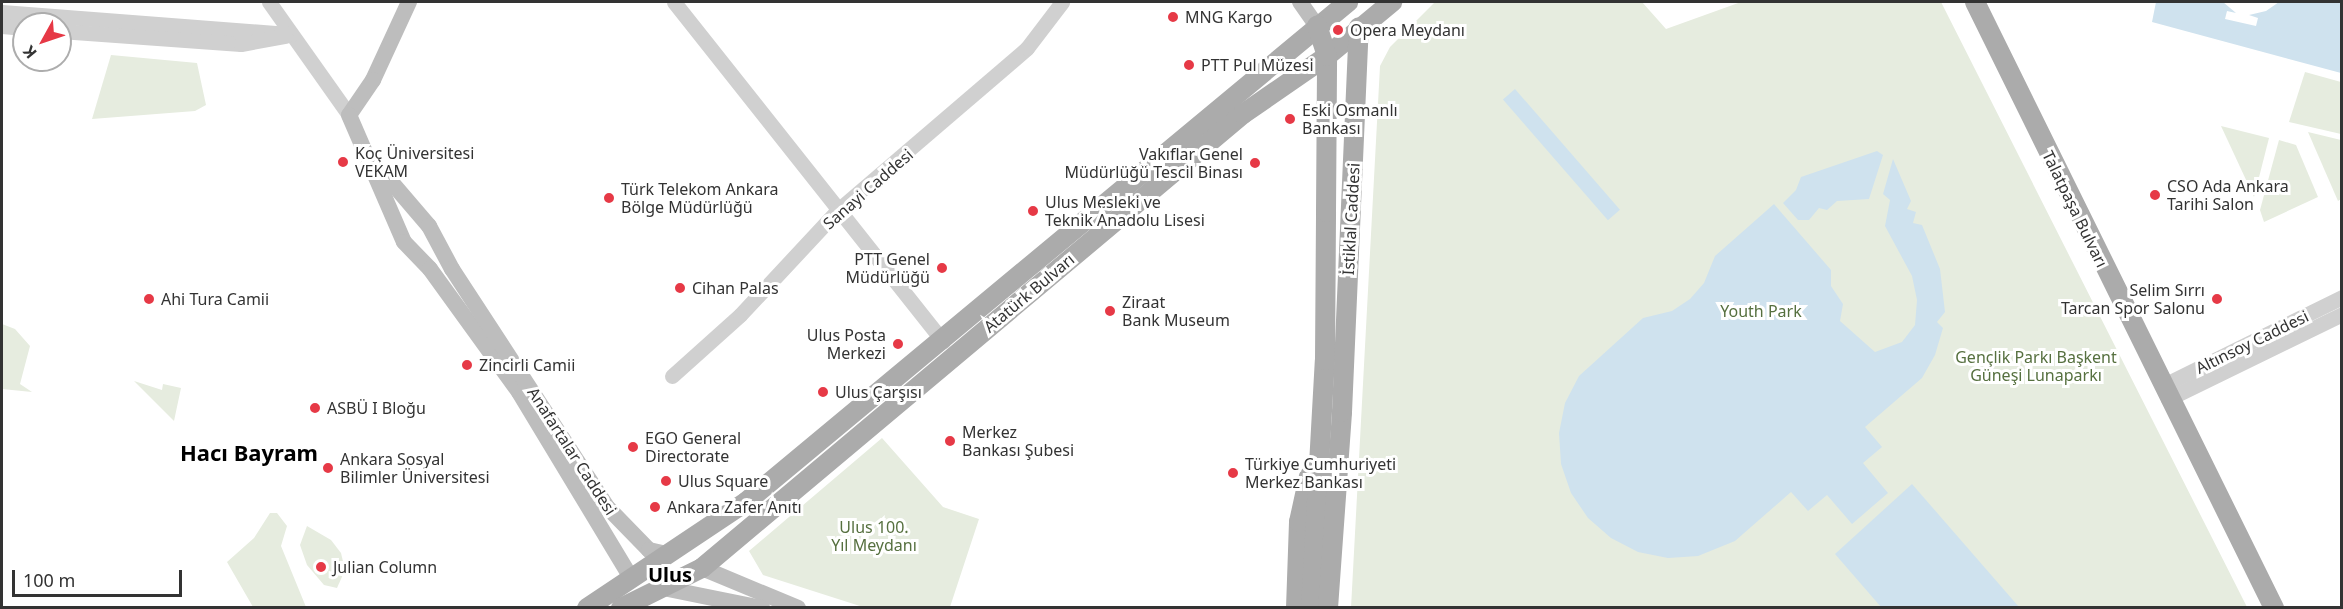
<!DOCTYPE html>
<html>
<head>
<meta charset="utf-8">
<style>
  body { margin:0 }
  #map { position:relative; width:2343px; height:609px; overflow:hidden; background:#fff; font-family:"Noto Sans",sans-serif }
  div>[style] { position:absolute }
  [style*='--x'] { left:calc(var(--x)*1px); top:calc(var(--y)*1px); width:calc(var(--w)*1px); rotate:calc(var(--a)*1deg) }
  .green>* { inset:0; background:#e6ecdf }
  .water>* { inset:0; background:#cfe2ee; transform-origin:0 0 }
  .tertiary>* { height:15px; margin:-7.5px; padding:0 7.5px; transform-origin:7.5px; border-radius:7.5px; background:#d0d0d0 }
  .secondary>* { height:16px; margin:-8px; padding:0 8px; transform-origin:8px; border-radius:8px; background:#bdbdbd }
  .primary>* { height:20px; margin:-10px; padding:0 10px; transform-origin:10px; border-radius:10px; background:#ababab }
  .dots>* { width:16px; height:16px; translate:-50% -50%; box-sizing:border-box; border:3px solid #fff; border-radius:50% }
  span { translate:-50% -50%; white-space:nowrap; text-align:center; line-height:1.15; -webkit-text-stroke:6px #fff; paint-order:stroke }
  .poi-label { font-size:16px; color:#333 }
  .left { translate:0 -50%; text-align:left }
  .right { translate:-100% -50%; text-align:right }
  .street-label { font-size:16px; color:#333 }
  .park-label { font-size:16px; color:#56703f }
  .quarter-label { font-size:20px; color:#000; font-weight:700 }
  .district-label { font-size:22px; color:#000; font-weight:700 }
  .frame { position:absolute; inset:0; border:3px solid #333; pointer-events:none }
  .north { position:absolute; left:12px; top:12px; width:60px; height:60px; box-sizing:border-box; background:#fff; border:2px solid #adadad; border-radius:50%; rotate:230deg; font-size:16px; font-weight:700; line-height:24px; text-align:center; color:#333 }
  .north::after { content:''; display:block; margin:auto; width:21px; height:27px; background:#e63946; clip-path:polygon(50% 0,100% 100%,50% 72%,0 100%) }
  .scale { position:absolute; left:12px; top:570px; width:170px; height:27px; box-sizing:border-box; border:3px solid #333; border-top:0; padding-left:8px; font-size:18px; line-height:21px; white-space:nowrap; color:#333; -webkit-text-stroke:4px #fff; paint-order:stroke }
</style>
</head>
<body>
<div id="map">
  <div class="green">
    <div style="clip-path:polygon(1435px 2px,1642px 2px,1666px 29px,1741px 2px,1941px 2px,2247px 607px,1351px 608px,1380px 66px,1390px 47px)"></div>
    <div style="clip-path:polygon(111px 55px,197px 63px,206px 105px,195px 111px,92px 119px)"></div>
    <div style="clip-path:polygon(2305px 72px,2341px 82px,2341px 134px,2289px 122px)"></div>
    <div style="clip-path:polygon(2221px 126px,2269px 138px,2254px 197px)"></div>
    <div style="clip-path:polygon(2308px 132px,2341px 140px,2341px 199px,2338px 201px)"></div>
    <div style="clip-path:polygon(2279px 140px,2296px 145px,2318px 197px,2264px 222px,2260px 210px)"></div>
    <div style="clip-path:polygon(2px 324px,15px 329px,30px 346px,20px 384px,32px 392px,2px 389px)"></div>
    <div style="clip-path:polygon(134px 381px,162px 390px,163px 384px,181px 388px,174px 421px)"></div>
    <div style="clip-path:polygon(882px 438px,943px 507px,979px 519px,950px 607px,863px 607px,763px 575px,749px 551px)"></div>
    <div style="clip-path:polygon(270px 513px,277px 513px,287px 526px,281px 546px,306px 607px,253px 607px,227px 562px,254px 538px)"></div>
    <div style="clip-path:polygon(307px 526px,331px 540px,341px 553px,345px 570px,337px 588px,324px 585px,307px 565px,300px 545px)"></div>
  </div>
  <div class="water">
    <div style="clip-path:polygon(2156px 2px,2223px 2px,2236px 13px,2227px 11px,2225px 19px,2256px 26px,2258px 18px,2249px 15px,2266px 11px,2279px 2px,2341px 2px,2341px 73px,2152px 22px)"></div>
    <div style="left:1515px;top:89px;width:160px;height:16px;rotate:49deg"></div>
    <div style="clip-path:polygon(1877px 151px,1883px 155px,1869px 199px,1837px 201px,1827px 210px,1819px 208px,1809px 220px,1798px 220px,1783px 203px,1796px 190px,1801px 177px)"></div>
    <div style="clip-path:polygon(1893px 159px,1911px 201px,1907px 209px,1916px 212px,1913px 223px,1922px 225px,1940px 269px,1945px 312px,1937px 322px,1943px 328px,1935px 355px,1922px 378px,1865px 427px,1882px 447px,1863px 463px,1888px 493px,1852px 524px,1827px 495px,1808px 511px,1791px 492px,1735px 541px,1698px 556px,1668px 558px,1638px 552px,1611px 538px,1588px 518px,1571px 493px,1561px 464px,1559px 433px,1565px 403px,1579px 376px,1643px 318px,1672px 311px,1690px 299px,1704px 283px,1715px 256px,1774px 204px,1831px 270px,1831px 286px,1843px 304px,1840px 321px,1875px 352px,1902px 342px,1915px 325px,1917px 300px,1912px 276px,1885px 226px,1890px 200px,1883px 194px)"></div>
    <div style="clip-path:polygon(1912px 484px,2019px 607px,1881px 607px,1835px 554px)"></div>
  </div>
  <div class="tertiary">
    <div style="--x:269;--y:2;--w:138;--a:54.7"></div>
    <div style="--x:674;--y:2;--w:433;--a:51.6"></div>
    <div style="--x:2;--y:12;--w:290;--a:4.4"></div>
    <div style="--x:2;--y:26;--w:22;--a:5"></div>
    <div style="--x:60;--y:31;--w:181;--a:4.1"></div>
    <div style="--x:241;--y:44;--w:45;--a:-10.3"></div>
    <div style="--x:672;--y:376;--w:91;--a:-41.9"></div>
    <div style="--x:740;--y:315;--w:142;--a:-47"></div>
    <div style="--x:837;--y:211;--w:250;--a:-40.6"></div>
    <div style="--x:1027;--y:48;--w:58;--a:-52.7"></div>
    <div style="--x:2162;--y:386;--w:201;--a:-26.3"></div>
    <div style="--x:2168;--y:399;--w:194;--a:-26"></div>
  </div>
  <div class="secondary">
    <div style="--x:409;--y:2;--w:86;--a:114.8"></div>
    <div style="--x:373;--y:80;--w:42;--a:124.4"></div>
    <div style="--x:349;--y:115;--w:138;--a:66.6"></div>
    <div style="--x:404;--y:242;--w:37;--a:46"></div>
    <div style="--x:430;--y:269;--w:152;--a:54.1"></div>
    <div style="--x:519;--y:392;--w:215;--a:58.9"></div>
    <div style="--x:1300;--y:2;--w:29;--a:55"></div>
    <div style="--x:381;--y:170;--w:74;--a:49.4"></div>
    <div style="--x:429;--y:226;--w:49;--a:61.9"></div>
    <div style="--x:452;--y:269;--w:285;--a:56.9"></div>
    <div style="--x:608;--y:508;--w:59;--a:45.7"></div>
    <div style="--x:649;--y:550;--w:17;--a:13"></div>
    <div style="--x:702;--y:568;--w:104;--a:22.6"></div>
    <div style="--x:668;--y:589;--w:96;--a:11.4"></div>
  </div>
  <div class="primary">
    <div style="--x:1975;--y:2;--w:676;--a:63.74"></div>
    <div style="--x:587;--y:608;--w:191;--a:-33.7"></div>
    <div style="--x:746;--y:502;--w:783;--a:-39.71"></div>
    <div style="--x:621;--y:608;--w:90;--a:-26.3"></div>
    <div style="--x:702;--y:568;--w:706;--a:-40"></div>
    <div style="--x:1243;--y:114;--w:102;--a:-34.6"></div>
    <div style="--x:1327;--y:56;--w:85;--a:-39.7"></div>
    <div style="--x:1296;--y:608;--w:86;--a:-88"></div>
    <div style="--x:1299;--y:522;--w:47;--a:-77.7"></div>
    <div style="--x:1311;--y:608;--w:248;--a:-86.8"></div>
    <div style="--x:1325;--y:360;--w:148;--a:-89.6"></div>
    <div style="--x:1326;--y:212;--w:156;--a:-89.6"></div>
    <div style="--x:1327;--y:56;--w:32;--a:-108"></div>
    <div style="--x:1328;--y:608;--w:196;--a:-85.9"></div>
    <div style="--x:1342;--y:412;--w:385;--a:-87.5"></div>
  </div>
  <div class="dots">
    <div style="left:1173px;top:17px;background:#e63946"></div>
    <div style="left:1338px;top:30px;background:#e63946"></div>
    <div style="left:1189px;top:65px;background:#e63946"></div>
    <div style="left:1290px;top:119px;background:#e63946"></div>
    <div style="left:343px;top:162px;background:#e63946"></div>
    <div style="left:1255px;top:163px;background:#e63946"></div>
    <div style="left:2155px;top:195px;background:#e63946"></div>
    <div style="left:609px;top:198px;background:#e63946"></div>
    <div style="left:1033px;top:211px;background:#e63946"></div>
    <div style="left:942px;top:268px;background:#e63946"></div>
    <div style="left:680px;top:288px;background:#e63946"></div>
    <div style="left:149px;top:299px;background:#e63946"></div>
    <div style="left:2217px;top:299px;background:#e63946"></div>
    <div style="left:1110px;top:311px;background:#e63946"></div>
    <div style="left:898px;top:344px;background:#e63946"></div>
    <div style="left:467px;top:365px;background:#e63946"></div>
    <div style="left:823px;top:392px;background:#e63946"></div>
    <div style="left:315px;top:408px;background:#e63946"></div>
    <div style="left:950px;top:441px;background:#e63946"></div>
    <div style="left:633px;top:447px;background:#e63946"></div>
    <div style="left:328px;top:468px;background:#e63946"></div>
    <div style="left:1233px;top:473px;background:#e63946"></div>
    <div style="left:666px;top:481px;background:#e63946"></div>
    <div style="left:655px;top:507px;background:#e63946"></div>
    <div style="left:321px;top:567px;background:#e63946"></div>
  </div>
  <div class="poi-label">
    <span class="left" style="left:1185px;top:17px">MNG Kargo</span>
    <span class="left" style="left:1350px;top:30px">Opera Meydanı</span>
    <span class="left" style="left:1201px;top:65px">PTT Pul Müzesi</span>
    <span class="left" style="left:1302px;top:119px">Eski Osmanlı<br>Bankası</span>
    <span class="left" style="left:355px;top:162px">Koç Üniversitesi<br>VEKAM</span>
    <span class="right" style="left:1243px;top:163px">Vakıflar Genel<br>Müdürlüğü Tescil Binası</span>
    <span class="left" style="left:2167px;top:195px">CSO Ada Ankara<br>Tarihi Salon</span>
    <span class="left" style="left:621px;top:198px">Türk Telekom Ankara<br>Bölge Müdürlüğü</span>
    <span class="left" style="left:1045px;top:211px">Ulus Mesleki ve<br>Teknik Anadolu Lisesi</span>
    <span class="right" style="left:930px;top:268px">PTT Genel<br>Müdürlüğü</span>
    <span class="left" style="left:692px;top:288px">Cihan Palas</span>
    <span class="right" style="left:2205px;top:299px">Selim Sırrı<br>Tarcan Spor Salonu</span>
    <span class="left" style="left:161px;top:299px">Ahi Tura Camii</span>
    <span class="left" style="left:1122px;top:311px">Ziraat<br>Bank Museum</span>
    <span class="right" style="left:886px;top:344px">Ulus Posta<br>Merkezi</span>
    <span class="left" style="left:479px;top:365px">Zincirli Camii</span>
    <span class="left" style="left:835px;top:392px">Ulus Çarşısı</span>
    <span class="left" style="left:327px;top:408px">ASBÜ I Bloğu</span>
    <span class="left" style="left:962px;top:441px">Merkez<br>Bankası Şubesi</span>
    <span class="left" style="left:645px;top:447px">EGO General<br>Directorate</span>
    <span class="left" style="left:340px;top:468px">Ankara Sosyal<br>Bilimler Üniversitesi</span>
    <span class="left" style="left:1245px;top:473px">Türkiye Cumhuriyeti<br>Merkez Bankası</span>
    <span class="left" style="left:678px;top:481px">Ulus Square</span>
    <span class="left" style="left:667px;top:507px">Ankara Zafer Anıtı</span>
    <span class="left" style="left:333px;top:567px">Julian Column</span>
  </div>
  <div class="street-label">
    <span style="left:868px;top:189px;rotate:-41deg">Sanayi Caddesi</span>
    <span style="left:2075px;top:209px;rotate:64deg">Talatpaşa Bulvarı</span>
    <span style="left:1351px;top:219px;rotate:-87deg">İstiklal Caddesi</span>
    <span style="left:1029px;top:293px;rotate:-40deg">Atatürk Bulvarı</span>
    <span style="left:2252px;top:342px;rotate:-26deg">Altınsoy Caddesi</span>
    <span style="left:572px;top:451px;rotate:57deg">Anafartalar Caddesi</span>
  </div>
  <div class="park-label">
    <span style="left:1761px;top:311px">Youth Park</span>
    <span style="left:2036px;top:366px">Gençlik Parkı Başkent<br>Güneşi Lunaparkı</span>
    <span style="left:874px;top:536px">Ulus 100.<br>Yıl Meydanı</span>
  </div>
  <div class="quarter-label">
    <span style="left:670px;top:574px">Ulus</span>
  </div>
  <div class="district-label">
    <span style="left:249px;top:453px">Hacı Bayram</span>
  </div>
  <div class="frame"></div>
  <div class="north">K</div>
  <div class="scale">100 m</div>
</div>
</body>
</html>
